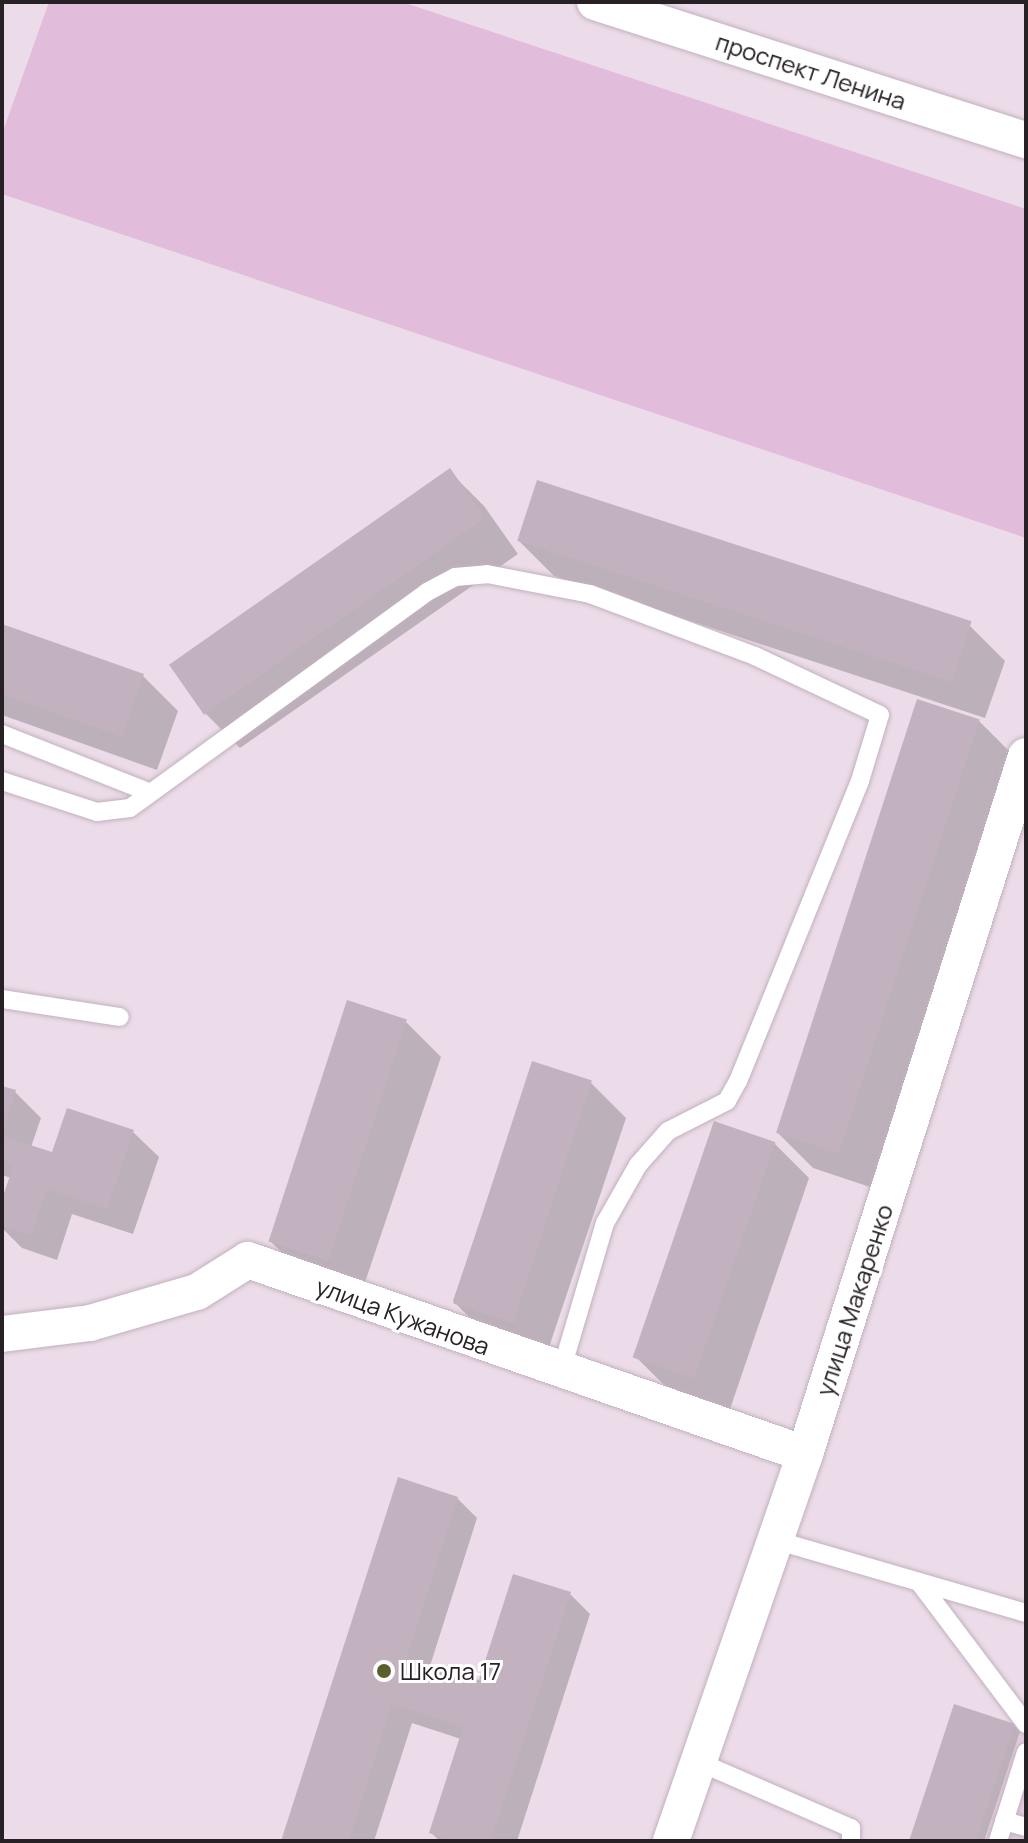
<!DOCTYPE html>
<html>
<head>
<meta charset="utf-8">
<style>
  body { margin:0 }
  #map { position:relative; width:1028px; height:1843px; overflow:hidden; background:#ecdce9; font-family:Manrope,sans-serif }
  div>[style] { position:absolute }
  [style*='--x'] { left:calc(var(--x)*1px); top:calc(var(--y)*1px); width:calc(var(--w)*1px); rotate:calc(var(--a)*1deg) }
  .built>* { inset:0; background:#e4cde0 }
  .green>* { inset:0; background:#e1bcdb }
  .shadow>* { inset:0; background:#0003 }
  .building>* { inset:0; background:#c2b2bf; transform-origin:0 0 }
  .roads { filter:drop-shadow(0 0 2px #c1b1be) drop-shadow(0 0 2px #c1b1be) }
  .service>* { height:18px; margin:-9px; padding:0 9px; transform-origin:9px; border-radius:9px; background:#fff }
  .minor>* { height:36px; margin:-18px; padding:0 18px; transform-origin:18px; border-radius:18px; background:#fff }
  .dots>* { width:22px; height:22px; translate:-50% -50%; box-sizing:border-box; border:4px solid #fff; border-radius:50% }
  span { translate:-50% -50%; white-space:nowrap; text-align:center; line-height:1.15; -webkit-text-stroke:6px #fff; paint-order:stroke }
  .street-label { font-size:24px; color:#272126 }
  .poi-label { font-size:24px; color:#272126 }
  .left { translate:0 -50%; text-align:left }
  .frame { position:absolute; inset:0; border:4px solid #272126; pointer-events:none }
</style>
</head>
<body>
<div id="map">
  <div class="built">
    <div style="clip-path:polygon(1026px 1715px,1026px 1841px,984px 1841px)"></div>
  </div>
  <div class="green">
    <div style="clip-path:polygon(49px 2px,402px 2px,1026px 209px,1026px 538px,2px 194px,2px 134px)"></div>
  </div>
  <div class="shadow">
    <div style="clip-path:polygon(449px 471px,484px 506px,518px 554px,240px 748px,205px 713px,172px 665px)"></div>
    <div style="clip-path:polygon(519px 541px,970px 626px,1005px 661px,985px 718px,554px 576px)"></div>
    <div style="clip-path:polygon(2px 626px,143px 676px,178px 711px,157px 770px,2px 715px)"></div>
    <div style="clip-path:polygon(979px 721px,1014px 756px,873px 1188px,813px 1168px,778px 1133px)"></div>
    <div style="clip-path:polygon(406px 1022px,441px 1057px,361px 1294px,304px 1275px,269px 1240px)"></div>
    <div style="clip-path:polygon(533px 1064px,591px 1083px,626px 1118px,546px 1356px,488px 1336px,453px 1301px)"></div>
    <div style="clip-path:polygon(2px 1088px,15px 1092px,41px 1118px,31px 1147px,53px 1155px,133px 1132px,159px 1157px,133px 1234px,72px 1214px,57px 1260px,22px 1248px,2px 1228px,2px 1205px,11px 1178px,2px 1175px)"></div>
    <div style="clip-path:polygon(774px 1143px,809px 1178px,729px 1412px,671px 1392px,636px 1357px)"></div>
    <div style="clip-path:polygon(457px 1498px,477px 1518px,430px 1666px,480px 1682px,570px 1594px,590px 1614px,517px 1841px,440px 1841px,431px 1833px,461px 1739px,412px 1723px,374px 1841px,283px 1841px)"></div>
    <div style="clip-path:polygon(1014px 1725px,1020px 1732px,984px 1841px,911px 1841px)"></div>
  </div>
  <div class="building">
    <div style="left:450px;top:468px;width:61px;height:343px;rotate:55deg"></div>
    <div style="left:537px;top:480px;width:457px;height:64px;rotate:18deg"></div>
    <div style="clip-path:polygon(2px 624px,144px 674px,122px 737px,2px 694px)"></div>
    <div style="left:917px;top:699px;width:66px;height:456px;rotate:18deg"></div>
    <div style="left:347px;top:1000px;width:63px;height:254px;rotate:18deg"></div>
    <div style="left:532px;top:1061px;width:63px;height:255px;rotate:18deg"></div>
    <div style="clip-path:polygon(2px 1086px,16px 1090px,3px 1131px,2px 1131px)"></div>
    <div style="clip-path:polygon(67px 1108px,134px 1130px,107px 1209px,47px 1189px,31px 1235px,2px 1226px,2px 1199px,14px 1164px,2px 1160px,2px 1136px,52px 1152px)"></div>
    <div style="left:714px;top:1121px;width:65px;height:250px;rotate:19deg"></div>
    <div style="clip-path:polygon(398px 1477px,458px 1497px,407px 1657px,479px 1680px,513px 1574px,571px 1592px,491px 1841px,454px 1841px,429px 1833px,463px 1727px,392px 1704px,349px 1841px,281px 1841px)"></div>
    <div style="clip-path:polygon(954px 1704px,1015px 1724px,976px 1841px,909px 1841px)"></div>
  </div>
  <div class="roads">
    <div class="service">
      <div style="--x:2;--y:734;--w:155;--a:21.6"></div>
      <div style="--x:2;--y:781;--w:100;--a:18.1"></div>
      <div style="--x:97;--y:812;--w:33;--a:-7"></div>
      <div style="--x:130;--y:808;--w:367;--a:-36"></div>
      <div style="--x:427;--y:592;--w:32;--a:-28"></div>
      <div style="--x:455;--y:577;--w:32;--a:-5"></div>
      <div style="--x:487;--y:574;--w:105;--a:11"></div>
      <div style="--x:590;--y:594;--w:176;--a:20.6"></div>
      <div style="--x:755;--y:656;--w:138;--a:25.3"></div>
      <div style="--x:880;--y:715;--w:69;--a:106.9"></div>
      <div style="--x:860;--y:781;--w:324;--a:112.1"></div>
      <div style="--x:738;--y:1081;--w:23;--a:119"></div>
      <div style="--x:727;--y:1101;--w:66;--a:153"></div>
      <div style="--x:668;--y:1131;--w:45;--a:131.4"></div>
      <div style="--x:638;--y:1165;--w:67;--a:119.6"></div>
      <div style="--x:605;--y:1223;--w:155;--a:106.5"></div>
      <div style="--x:2;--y:999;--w:119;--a:8.7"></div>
      <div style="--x:775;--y:1540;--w:261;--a:16.2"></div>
      <div style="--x:919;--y:1582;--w:178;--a:53"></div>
      <div style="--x:699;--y:1762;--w:166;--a:23.5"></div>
      <div style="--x:851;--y:1828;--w:13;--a:90"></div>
      <div style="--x:1004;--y:1821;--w:23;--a:15"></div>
      <div style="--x:998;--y:1841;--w:93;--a:-72.5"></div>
    </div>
    <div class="minor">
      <div style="--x:595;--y:2;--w:453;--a:17.8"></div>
      <div style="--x:2;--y:1334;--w:89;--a:-7.1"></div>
      <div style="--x:90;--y:1323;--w:111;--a:-16.2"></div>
      <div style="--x:197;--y:1292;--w:60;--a:-32.1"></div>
      <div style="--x:248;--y:1260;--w:590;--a:19.2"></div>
      <div style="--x:671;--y:1841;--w:410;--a:-70.9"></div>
      <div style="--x:805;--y:1454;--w:732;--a:-72.43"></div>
    </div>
  </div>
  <div class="dots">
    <div style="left:384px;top:1671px;background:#5c5f2d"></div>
  </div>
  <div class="street-label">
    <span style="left:811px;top:71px;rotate:18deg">проспект Ленина</span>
    <span style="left:854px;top:1300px;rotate:-72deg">улица Макаренко</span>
    <span style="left:403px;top:1316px;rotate:20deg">улица Кужанова</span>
  </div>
  <div class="poi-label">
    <span class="left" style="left:400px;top:1671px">Школа 17</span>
  </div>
  <div class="frame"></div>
</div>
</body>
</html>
